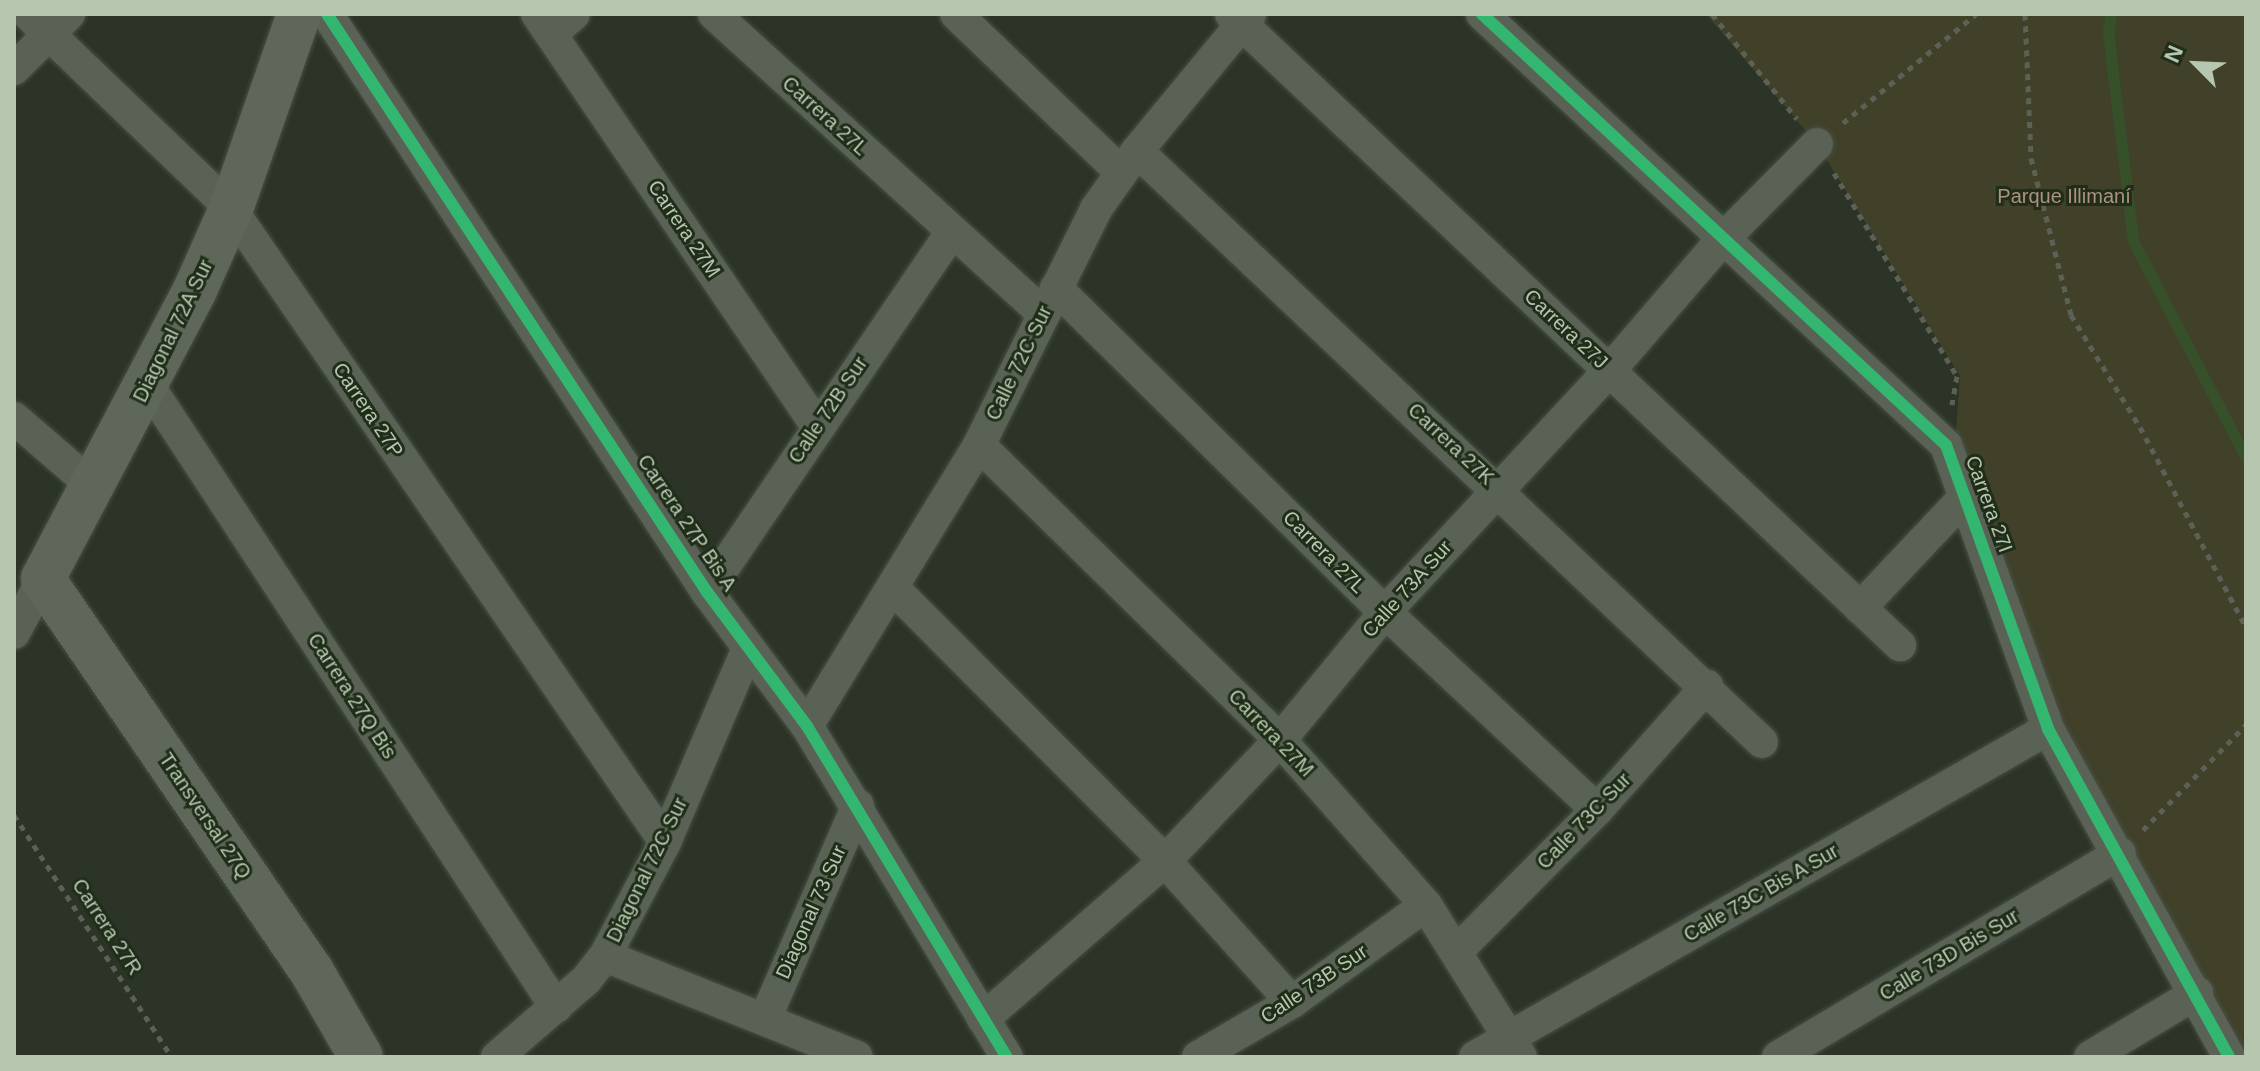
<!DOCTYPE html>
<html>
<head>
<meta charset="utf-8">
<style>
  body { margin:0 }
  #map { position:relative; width:2260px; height:1071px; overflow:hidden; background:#2b3426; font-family:Helvetica,sans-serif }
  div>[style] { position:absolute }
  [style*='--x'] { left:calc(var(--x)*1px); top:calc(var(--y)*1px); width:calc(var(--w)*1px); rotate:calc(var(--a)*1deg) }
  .green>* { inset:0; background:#41412a }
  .stream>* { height:11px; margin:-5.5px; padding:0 5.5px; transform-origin:5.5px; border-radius:5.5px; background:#365129 }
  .path>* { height:5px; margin-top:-2.5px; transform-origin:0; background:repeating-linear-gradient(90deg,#5b6155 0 6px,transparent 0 12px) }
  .roads { filter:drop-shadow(0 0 2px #484f44) drop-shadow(0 0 2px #484f44) }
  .street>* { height:32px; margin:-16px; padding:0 16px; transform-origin:16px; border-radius:16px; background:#5a6256 }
  .secondary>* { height:44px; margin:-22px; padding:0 22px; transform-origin:22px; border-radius:22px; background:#5e675a }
  .cycleway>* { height:12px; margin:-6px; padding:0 6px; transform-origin:6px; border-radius:6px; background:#33b770 }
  span { translate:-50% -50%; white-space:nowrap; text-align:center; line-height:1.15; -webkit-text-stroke:6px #202e19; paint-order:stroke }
  .street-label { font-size:20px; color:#b6c6af }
  .park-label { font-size:20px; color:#ad9184 }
  .frame { position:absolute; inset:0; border:16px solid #b6c6af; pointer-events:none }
  .north { position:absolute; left:2156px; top:24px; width:80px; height:80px; -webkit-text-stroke:6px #202e19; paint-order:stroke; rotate:294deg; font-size:22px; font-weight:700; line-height:32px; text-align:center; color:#b6c6af }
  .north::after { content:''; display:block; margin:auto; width:28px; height:36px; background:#b6c6af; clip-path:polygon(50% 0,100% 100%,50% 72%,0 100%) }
</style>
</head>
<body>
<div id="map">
  <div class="green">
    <div style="clip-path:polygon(1706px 14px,2246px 14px,2246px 1057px,2052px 713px,1955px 446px,1960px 376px,1817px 144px)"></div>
  </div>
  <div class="stream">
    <div style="--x:2111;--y:14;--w:17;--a:100"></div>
    <div style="--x:2108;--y:31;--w:211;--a:83.2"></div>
    <div style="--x:2133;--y:241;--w:245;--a:62.5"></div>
  </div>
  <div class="path">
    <div style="--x:1712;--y:14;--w:135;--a:51"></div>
    <div style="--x:2025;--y:14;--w:144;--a:87.6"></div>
    <div style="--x:2031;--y:158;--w:162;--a:75.7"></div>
    <div style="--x:2071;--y:315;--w:132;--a:58.4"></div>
    <div style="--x:2140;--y:427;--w:226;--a:62.1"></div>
    <div style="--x:1843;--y:123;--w:172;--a:-39.3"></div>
    <div style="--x:1834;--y:173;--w:237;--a:58.8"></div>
    <div style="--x:1957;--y:376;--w:29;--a:100"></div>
    <div style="--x:14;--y:815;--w:289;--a:56.9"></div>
    <div style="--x:2143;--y:830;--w:147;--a:-45.6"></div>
  </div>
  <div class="roads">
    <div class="street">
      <div style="--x:28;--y:14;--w:281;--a:43.8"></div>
      <div style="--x:231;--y:209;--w:767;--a:55.56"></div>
      <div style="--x:327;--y:14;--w:692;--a:56.68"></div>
      <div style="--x:707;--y:592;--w:167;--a:53.3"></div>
      <div style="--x:807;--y:726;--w:387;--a:58.9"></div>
      <div style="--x:537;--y:14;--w:497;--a:55.8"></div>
      <div style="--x:714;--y:14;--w:446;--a:42.3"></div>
      <div style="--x:956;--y:14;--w:228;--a:43.8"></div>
      <div style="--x:1231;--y:14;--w:920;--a:43.33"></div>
      <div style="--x:1482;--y:14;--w:633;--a:42.89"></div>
      <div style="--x:1946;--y:445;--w:302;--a:70.2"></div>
      <div style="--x:2048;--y:729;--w:375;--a:61.1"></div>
      <div style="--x:551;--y:34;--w:30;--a:-41"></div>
      <div style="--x:14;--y:69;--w:78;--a:-45"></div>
      <div style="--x:1137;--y:151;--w:860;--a:43.4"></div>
      <div style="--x:1056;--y:288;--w:462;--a:44.6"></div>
      <div style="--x:1385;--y:612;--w:290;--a:43"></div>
      <div style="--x:148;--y:385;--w:744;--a:56.74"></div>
      <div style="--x:14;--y:418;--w:106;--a:40.8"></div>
      <div style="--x:979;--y:445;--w:421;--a:44.4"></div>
      <div style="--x:1280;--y:740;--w:220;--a:48.5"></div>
      <div style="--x:1426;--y:905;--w:179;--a:58"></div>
      <div style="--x:894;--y:589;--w:384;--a:45.1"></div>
      <div style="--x:1165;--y:861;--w:190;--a:48"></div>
      <div style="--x:707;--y:592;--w:436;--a:-55.8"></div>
      <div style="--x:1860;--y:608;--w:153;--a:-46.6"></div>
      <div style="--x:14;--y:633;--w:61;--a:-61.8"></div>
      <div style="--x:807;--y:726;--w:329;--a:-58.5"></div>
      <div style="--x:979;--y:445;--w:263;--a:-63.6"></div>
      <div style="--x:1096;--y:209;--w:71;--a:-54.7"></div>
      <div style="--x:1137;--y:151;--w:178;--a:-50.5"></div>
      <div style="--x:1456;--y:952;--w:200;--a:-45.2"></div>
      <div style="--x:1597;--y:810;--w:166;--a:-48.4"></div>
      <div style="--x:605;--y:956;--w:271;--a:21.8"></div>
      <div style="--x:765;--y:1019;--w:233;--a:-66.5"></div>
      <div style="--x:983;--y:1019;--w:241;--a:-41"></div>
      <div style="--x:1165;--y:861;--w:167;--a:-46.5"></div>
      <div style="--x:1280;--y:740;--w:166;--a:-50.6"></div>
      <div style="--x:1385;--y:612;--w:330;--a:-47.1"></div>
      <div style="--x:1610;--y:370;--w:172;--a:-49.3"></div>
      <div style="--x:1722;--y:240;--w:135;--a:-45.3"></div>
      <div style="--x:497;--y:1057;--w:118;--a:-40.9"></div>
      <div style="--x:586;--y:980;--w:31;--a:-52"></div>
      <div style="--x:605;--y:956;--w:129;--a:-62.2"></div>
      <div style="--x:665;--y:842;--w:211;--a:-66.8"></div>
      <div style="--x:1198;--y:1057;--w:109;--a:-30.3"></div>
      <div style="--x:1292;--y:1002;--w:165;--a:-35.9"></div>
      <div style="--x:1475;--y:1057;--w:660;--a:-29.79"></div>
      <div style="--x:1778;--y:1057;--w:398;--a:-30.8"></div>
      <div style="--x:2090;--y:1057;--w:125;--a:-30.9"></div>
    </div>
    <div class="secondary">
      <div style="--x:299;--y:14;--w:207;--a:109.2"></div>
      <div style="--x:231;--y:209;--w:91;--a:114"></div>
      <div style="--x:194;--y:292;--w:324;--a:117.8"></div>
      <div style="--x:43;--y:579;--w:474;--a:55.6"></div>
      <div style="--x:311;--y:970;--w:100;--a:60.1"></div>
    </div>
  </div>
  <div class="cycleway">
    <div style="--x:327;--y:14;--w:692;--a:56.68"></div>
    <div style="--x:707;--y:592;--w:167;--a:53.3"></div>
    <div style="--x:807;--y:726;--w:387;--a:58.9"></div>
    <div style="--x:1482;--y:14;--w:633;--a:42.89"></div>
    <div style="--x:1946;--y:445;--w:302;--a:70.2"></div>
    <div style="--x:2048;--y:729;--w:375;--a:61.1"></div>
  </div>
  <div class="street-label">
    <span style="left:825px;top:116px;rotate:42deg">Carrera 27L</span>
    <span style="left:684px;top:229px;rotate:56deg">Carrera 27M</span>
    <span style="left:1566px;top:329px;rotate:43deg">Carrera 27J</span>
    <span style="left:173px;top:331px;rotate:-64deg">Diagonal 72A Sur</span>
    <span style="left:1019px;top:363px;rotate:-64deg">Calle 72C Sur</span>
    <span style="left:368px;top:410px;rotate:56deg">Carrera 27P</span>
    <span style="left:828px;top:410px;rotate:-56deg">Calle 72B Sur</span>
    <span style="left:1451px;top:444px;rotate:43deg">Carrera 27K</span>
    <span style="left:1989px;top:504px;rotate:70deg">Carrera 27I</span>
    <span style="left:687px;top:523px;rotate:56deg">Carrera 27P Bis A</span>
    <span style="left:1324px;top:552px;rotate:45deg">Carrera 27L</span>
    <span style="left:1407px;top:589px;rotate:-48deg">Calle 73A Sur</span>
    <span style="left:352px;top:696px;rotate:57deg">Carrera 27Q Bis</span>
    <span style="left:1271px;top:733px;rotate:46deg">Carrera 27M</span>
    <span style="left:205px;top:816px;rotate:56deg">Transversal 27Q</span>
    <span style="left:1584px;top:821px;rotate:-46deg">Calle 73C Sur</span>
    <span style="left:647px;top:870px;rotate:-64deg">Diagonal 72C Sur</span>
    <span style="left:1761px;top:893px;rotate:-30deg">Calle 73C Bis A Sur</span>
    <span style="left:811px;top:912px;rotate:-66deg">Diagonal 73 Sur</span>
    <span style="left:107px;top:927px;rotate:57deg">Carrera 27R</span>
    <span style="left:1949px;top:955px;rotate:-31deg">Calle 73D Bis Sur</span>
    <span style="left:1314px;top:984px;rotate:-34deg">Calle 73B Sur</span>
  </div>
  <div class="park-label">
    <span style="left:2064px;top:196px">Parque Illimaní</span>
  </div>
  <div class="frame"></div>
  <div class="north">N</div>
</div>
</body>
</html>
